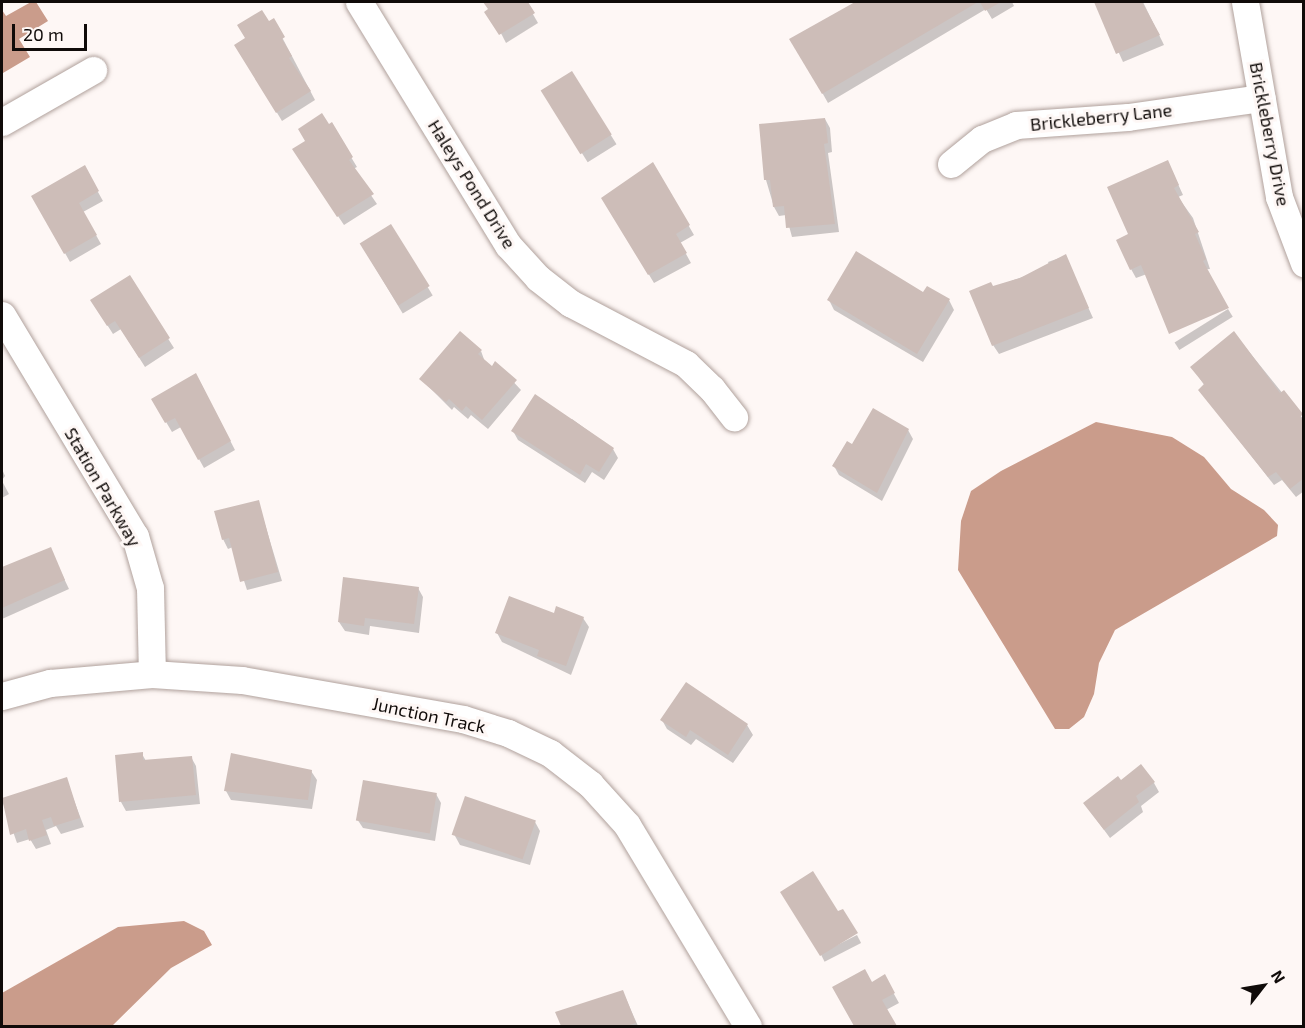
<!DOCTYPE html>
<html>
<head>
<meta charset="utf-8">
<style>
  body { margin:0 }
  #map { position:relative; width:1305px; height:1028px; overflow:hidden; background:#fef7f5; font-family:"Exo 2",sans-serif }
  div>[style] { position:absolute }
  [style*='--x'] { left:calc(var(--x)*1px); top:calc(var(--y)*1px); width:calc(var(--w)*1px); rotate:calc(var(--a)*1deg) }
  .water>* { inset:0; background:#ca9c8b }
  .shadow>* { inset:0; background:#0003; transform-origin:0 0 }
  .building>* { inset:0; background:#cdbdb8; transform-origin:0 0 }
  .roads { filter:drop-shadow(0 0 2px #b0a19c) drop-shadow(0 0 2px #b0a19c) }
  .minor>* { height:27px; margin:-13.5px; padding:0 13.5px; transform-origin:13.5px; border-radius:13.5px; background:#fff }
  span { translate:-50% -50%; white-space:nowrap; text-align:center; line-height:1.15; -webkit-text-stroke:6px #fef7f5; paint-order:stroke }
  .street-label { font-size:18px; color:#100b09 }
  .frame { position:absolute; inset:0; border:3px solid #100b09; pointer-events:none }
  .north { position:absolute; left:1233px; top:956px; width:60px; height:60px; -webkit-text-stroke:4px #fef7f5; paint-order:stroke; rotate:59deg; font-size:16px; font-weight:700; line-height:24px; text-align:center; color:#100b09 }
  .north::after { content:''; display:block; margin:auto; width:21px; height:27px; background:#100b09; clip-path:polygon(50% 0,100% 100%,50% 72%,0 100%) }
  .scale { position:absolute; left:12px; top:24px; width:75px; height:27px; box-sizing:border-box; border:3px solid #100b09; border-top:0; padding-left:8px; font-size:18px; line-height:21px; white-space:nowrap; color:#100b09; -webkit-text-stroke:4px #fef7f5; paint-order:stroke }
</style>
</head>
<body>
<div id="map">
  <div class="water">
    <div style="clip-path:polygon(31px 2px,36px 2px,48px 21px,19px 39px,30px 57px,3px 73px,2px 10px,6px 16px)"></div>
    <div style="clip-path:polygon(1096px 422px,1172px 437px,1204px 457px,1231px 489px,1264px 510px,1278px 525px,1277px 536px,1115px 630px,1099px 663px,1094px 694px,1084px 717px,1069px 729px,1055px 729px,958px 570px,961px 521px,971px 491px,1001px 471px)"></div>
    <div style="clip-path:polygon(184px 921px,204px 931px,212px 945px,171px 968px,112px 1026px,2px 1026px,2px 993px,118px 927px)"></div>
  </div>
  <div class="shadow">
    <div style="clip-path:polygon(485px 2px,526px 2px,538px 23px,506px 43px)"></div>
    <div style="clip-path:polygon(858px 2px,1012px 2px,1014px 6px,992px 19px,986px 9px,828px 103px,792px 39px)"></div>
    <div style="clip-path:polygon(1096px 2px,1143px 2px,1164px 45px,1123px 62px)"></div>
    <div style="clip-path:polygon(273px 20px,315px 100px,282px 121px,236px 45px)"></div>
    <div style="left:572px;top:73px;width:84px;height:34px;rotate:58deg"></div>
    <div style="clip-path:polygon(825px 119px,830px 128px,832px 152px,828px 153px,839px 232px,792px 237px,786px 215px,779px 216px,774px 207px,766px 180px)"></div>
    <div style="clip-path:polygon(331px 124px,357px 167px,353px 169px,377px 204px,344px 225px,299px 158px)"></div>
    <div style="clip-path:polygon(1168px 162px,1183px 195px,1178px 197px,1193px 218px,1210px 269px,1147px 274px,1136px 278px,1131px 269px,1130px 235px)"></div>
    <div style="clip-path:polygon(653px 164px,694px 235px,680px 243px,691px 263px,654px 283px,603px 198px)"></div>
    <div style="clip-path:polygon(84px 167px,103px 201px,83px 212px,101px 244px,70px 262px,33px 196px)"></div>
    <div style="left:391px;top:226px;width:81px;height:35px;rotate:59deg"></div>
    <div style="clip-path:polygon(1065px 256px,1093px 318px,999px 354px,993px 345px,992px 288px,1050px 267px,1048px 262px)"></div>
    <div style="clip-path:polygon(129px 277px,174px 348px,145px 367px,121px 329px,113px 334px,97px 309px)"></div>
    <div style="clip-path:polygon(923px 294px,949px 300px,954px 310px,923px 362px,834px 310px,829px 300px)"></div>
    <div style="left:1228px;top:309px;width:9px;height:63px;rotate:58deg"></div>
    <div style="clip-path:polygon(1234px 333px,1304px 420px,1304px 491px,1296px 497px,1282px 480px,1274px 485px,1200px 390px,1205px 386px,1198px 376px)"></div>
    <div style="clip-path:polygon(481px 351px,485px 362px,492px 368px,496px 363px,521px 390px,488px 429px,471px 415px,468px 419px,454px 407px,452px 410px,421px 379px)"></div>
    <div style="clip-path:polygon(201px 384px,235px 450px,204px 468px,181px 427px,172px 432px,153px 400px)"></div>
    <div style="clip-path:polygon(572px 419px,613px 449px,618px 458px,604px 480px,592px 472px,585px 483px,518px 440px,513px 431px)"></div>
    <div style="clip-path:polygon(908px 430px,913px 439px,882px 501px,839px 475px,834px 466px,852px 446px)"></div>
    <div style="clip-path:polygon(2px 469px,5px 476px,2px 480px)"></div>
    <div style="clip-path:polygon(2px 481px,9px 494px,2px 498px)"></div>
    <div style="clip-path:polygon(258px 501px,282px 581px,247px 590px,233px 547px,228px 549px,223px 539px)"></div>
    <div style="clip-path:polygon(50px 549px,69px 589px,2px 619px,2px 569px)"></div>
    <div style="clip-path:polygon(418px 588px,423px 597px,419px 633px,370px 626px,369px 635px,345px 631px,339px 622px)"></div>
    <div style="clip-path:polygon(555px 615px,583px 618px,589px 627px,571px 675px,502px 642px,497px 633px)"></div>
    <div style="clip-path:polygon(687px 684px,747px 725px,753px 735px,733px 763px,696px 739px,691px 745px,667px 729px,662px 720px)"></div>
    <div style="clip-path:polygon(142px 754px,146px 761px,191px 757px,196px 766px,200px 804px,126px 811px,121px 802px,116px 756px)"></div>
    <div style="clip-path:polygon(232px 754px,311px 771px,317px 780px,312px 809px,231px 800px,226px 791px)"></div>
    <div style="clip-path:polygon(66px 779px,84px 827px,61px 834px,56px 826px,46px 830px,51px 844px,36px 849px,30px 839px,17px 843px,2px 800px)"></div>
    <div style="clip-path:polygon(1121px 782px,1154px 783px,1159px 792px,1141px 806px,1143px 812px,1110px 838px,1085px 804px)"></div>
    <div style="clip-path:polygon(436px 794px,441px 803px,435px 841px,363px 828px,357px 819px)"></div>
    <div style="clip-path:polygon(535px 822px,540px 831px,530px 865px,460px 845px,455px 836px)"></div>
    <div style="left:857px;top:935px;width:9px;height:41px;rotate:63deg"></div>
    <div style="clip-path:polygon(884px 976px,899px 1003px,886px 1010px,895px 1026px,856px 1026px,834px 988px,871px 984px)"></div>
    <div style="clip-path:polygon(623px 992px,638px 1026px,562px 1026px,557px 1013px)"></div>
  </div>
  <div class="building">
    <div style="clip-path:polygon(483px 2px,528px 2px,535px 13px,499px 35px,484px 12px,488px 9px)"></div>
    <div style="clip-path:polygon(855px 2px,978px 2px,822px 94px,789px 39px)"></div>
    <div style="clip-path:polygon(980px 2px,1001px 2px,985px 11px)"></div>
    <div style="clip-path:polygon(1094px 2px,1142px 2px,1160px 35px,1116px 54px)"></div>
    <div style="clip-path:polygon(262px 10px,269px 21px,274px 18px,285px 37px,282px 39px,292px 56px,289px 58px,311px 91px,276px 113px,234px 45px,245px 38px,237px 25px)"></div>
    <div style="left:572px;top:71px;width:75px;height:37px;rotate:58deg"></div>
    <div style="clip-path:polygon(322px 113px,329px 124px,332px 122px,353px 157px,349px 160px,374px 194px,337px 217px,292px 149px,305px 141px,298px 129px)"></div>
    <div style="clip-path:polygon(825px 118px,828px 143px,824px 144px,835px 224px,786px 228px,784px 206px,773px 207px,770px 180px,764px 180px,759px 124px)"></div>
    <div style="clip-path:polygon(1168px 160px,1179px 185px,1174px 188px,1199px 232px,1195px 234px,1206px 259px,1203px 261px,1229px 308px,1169px 334px,1141px 265px,1130px 270px,1116px 240px,1128px 234px,1107px 187px)"></div>
    <div style="clip-path:polygon(653px 162px,690px 225px,676px 234px,687px 253px,648px 275px,601px 198px)"></div>
    <div style="clip-path:polygon(85px 165px,99px 191px,79px 203px,97px 235px,64px 254px,31px 196px)"></div>
    <div style="left:391px;top:224px;width:73px;height:37px;rotate:58deg"></div>
    <div style="clip-path:polygon(856px 251px,923px 292px,927px 286px,950px 299px,917px 354px,827px 300px)"></div>
    <div style="clip-path:polygon(1066px 254px,1089px 308px,992px 346px,969px 291px,991px 282px,993px 286px,1020px 278px)"></div>
    <div style="clip-path:polygon(130px 275px,170px 338px,139px 358px,115px 321px,107px 326px,90px 300px)"></div>
    <div style="clip-path:polygon(460px 331px,482px 350px,478px 354px,492px 366px,495px 361px,517px 380px,482px 420px,466px 406px,462px 411px,449px 399px,446px 402px,419px 379px)"></div>
    <div style="clip-path:polygon(1234px 331px,1280px 393px,1284px 390px,1303px 414px,1300px 417px,1304px 420px,1304px 478px,1290px 489px,1276px 472px,1268px 477px,1198px 390px,1204px 384px,1190px 367px)"></div>
    <div style="clip-path:polygon(196px 373px,231px 441px,198px 460px,175px 418px,165px 423px,151px 399px)"></div>
    <div style="clip-path:polygon(535px 394px,614px 448px,599px 472px,586px 464px,580px 475px,511px 431px)"></div>
    <div style="clip-path:polygon(873px 408px,909px 429px,877px 493px,832px 466px,847px 441px,852px 444px)"></div>
    <div style="clip-path:polygon(259px 500px,278px 572px,240px 582px,229px 538px,222px 540px,214px 511px)"></div>
    <div style="clip-path:polygon(51px 547px,65px 580px,2px 608px,2px 567px)"></div>
    <div style="clip-path:polygon(343px 577px,419px 587px,414px 624px,365px 618px,364px 626px,338px 622px)"></div>
    <div style="clip-path:polygon(509px 596px,554px 613px,556px 606px,584px 617px,566px 666px,537px 656px,539px 650px,495px 633px)"></div>
    <div style="clip-path:polygon(686px 682px,748px 724px,728px 755px,690px 730px,686px 737px,660px 720px)"></div>
    <div style="clip-path:polygon(143px 752px,143px 760px,192px 756px,196px 795px,119px 802px,115px 755px)"></div>
    <div style="clip-path:polygon(231px 753px,312px 770px,308px 800px,224px 791px)"></div>
    <div style="clip-path:polygon(1141px 764px,1155px 782px,1136px 796px,1139px 802px,1104px 830px,1083px 803px,1118px 776px,1121px 780px)"></div>
    <div style="clip-path:polygon(67px 777px,80px 818px,54px 826px,51px 817px,42px 820px,47px 835px,29px 841px,26px 829px,10px 835px,2px 798px)"></div>
    <div style="left:363px;top:780px;width:75px;height:41px;rotate:10deg"></div>
    <div style="left:465px;top:796px;width:75px;height:41px;rotate:19deg"></div>
    <div style="clip-path:polygon(813px 871px,838px 911px,843px 909px,858px 933px,820px 956px,780px 892px)"></div>
    <div style="clip-path:polygon(865px 969px,872px 982px,885px 974px,895px 993px,882px 1000px,897px 1026px,854px 1026px,832px 987px)"></div>
    <div style="clip-path:polygon(623px 990px,636px 1023px,626px 1026px,561px 1026px,555px 1012px)"></div>
  </div>
  <div class="roads">
    <div class="minor">
      <div style="--x:359;--y:2;--w:285;--a:58.5"></div>
      <div style="--x:508;--y:245;--w:45;--a:47.7"></div>
      <div style="--x:538;--y:278;--w:41;--a:38"></div>
      <div style="--x:570;--y:303;--w:131;--a:27.7"></div>
      <div style="--x:686;--y:364;--w:36;--a:44"></div>
      <div style="--x:712;--y:389;--w:36;--a:52"></div>
      <div style="--x:1245;--y:2;--w:198;--a:80.1"></div>
      <div style="--x:1279;--y:197;--w:71;--a:69.3"></div>
      <div style="--x:2;--y:122;--w:105;--a:-29.7"></div>
      <div style="--x:951;--y:164;--w:40;--a:-39"></div>
      <div style="--x:982;--y:139;--w:37;--a:-22"></div>
      <div style="--x:1016;--y:125;--w:112;--a:-4.1"></div>
      <div style="--x:1128;--y:117;--w:135;--a:-8.1"></div>
      <div style="--x:2;--y:315;--w:258;--a:59"></div>
      <div style="--x:135;--y:536;--w:54;--a:73.9"></div>
      <div style="--x:150;--y:588;--w:86;--a:88.7"></div>
      <div style="--x:2;--y:696;--w:50;--a:-15.2"></div>
      <div style="--x:50;--y:683;--w:102;--a:-5"></div>
      <div style="--x:152;--y:674;--w:90;--a:3.8"></div>
      <div style="--x:242;--y:680;--w:224;--a:10"></div>
      <div style="--x:463;--y:719;--w:47;--a:17.3"></div>
      <div style="--x:508;--y:733;--w:47;--a:25.5"></div>
      <div style="--x:550;--y:753;--w:51;--a:37.8"></div>
      <div style="--x:590;--y:784;--w:55;--a:47.9"></div>
      <div style="--x:627;--y:825;--w:235;--a:59"></div>
    </div>
  </div>
  <div class="street-label">
    <span style="left:1101px;top:117px;rotate:-6deg">Brickleberry Lane</span>
    <span style="left:1270px;top:134px;rotate:79deg">Brickleberry Drive</span>
    <span style="left:472px;top:184px;rotate:58deg">Haleys Pond Drive</span>
    <span style="left:103px;top:487px;rotate:60deg">Station Parkway</span>
    <span style="left:429px;top:715px;rotate:12deg">Junction Track</span>
  </div>
  <div class="frame"></div>
  <div class="north">N</div>
  <div class="scale">20 m</div>
</div>
</body>
</html>
